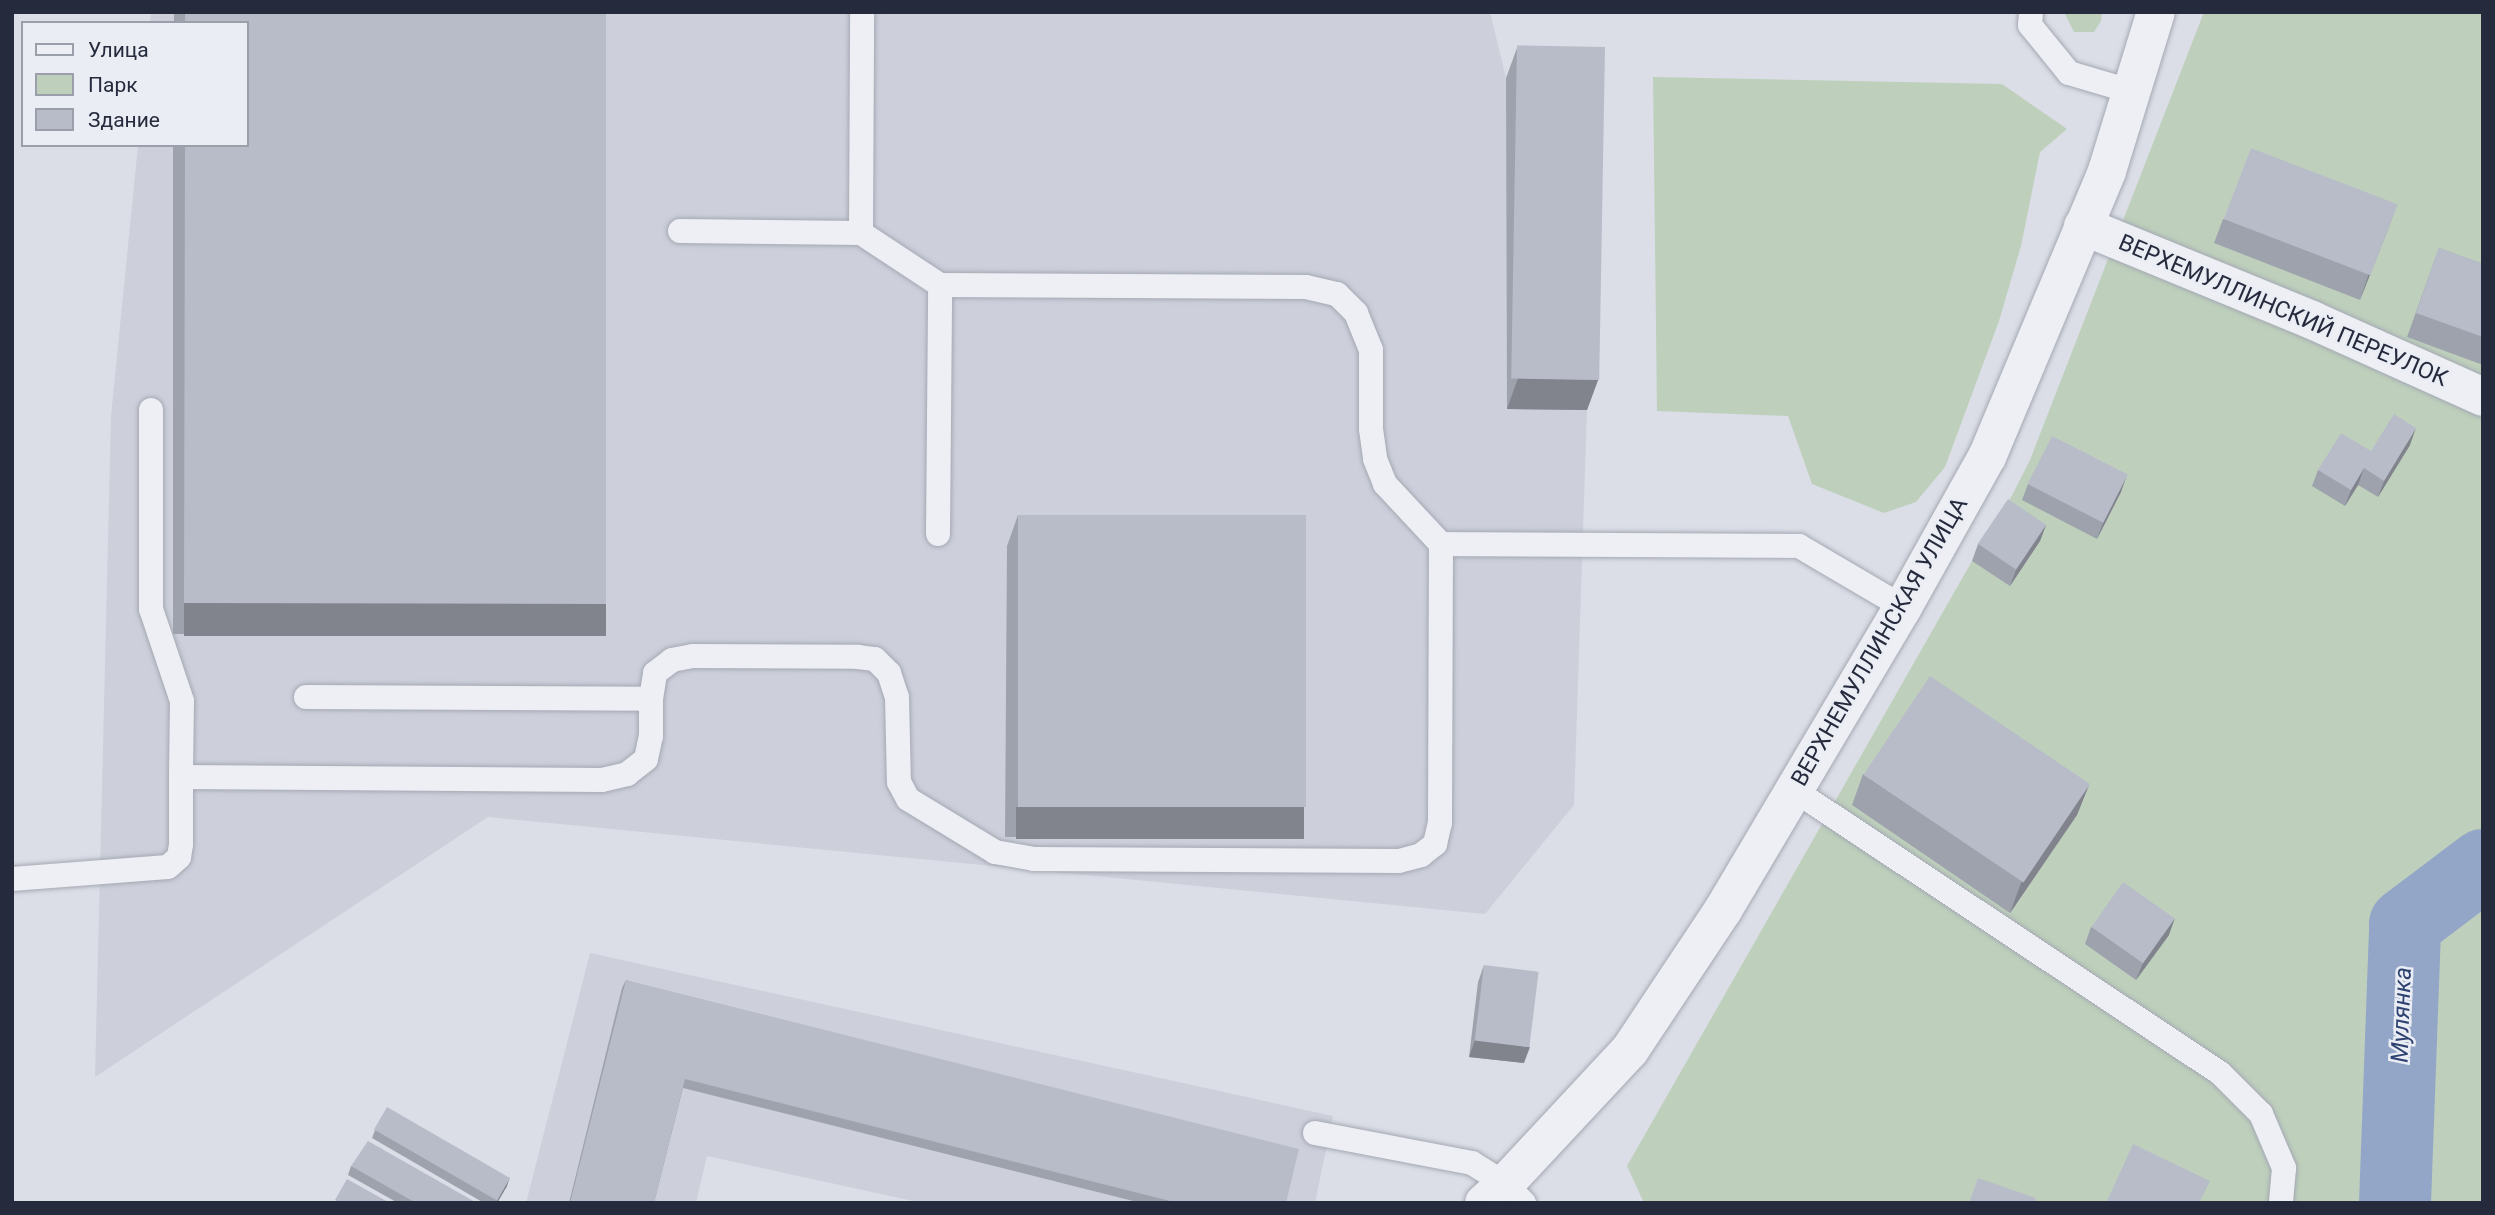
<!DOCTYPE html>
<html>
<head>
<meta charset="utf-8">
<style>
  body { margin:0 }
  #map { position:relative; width:2495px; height:1215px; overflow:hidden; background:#dbdee6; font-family:Roboto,sans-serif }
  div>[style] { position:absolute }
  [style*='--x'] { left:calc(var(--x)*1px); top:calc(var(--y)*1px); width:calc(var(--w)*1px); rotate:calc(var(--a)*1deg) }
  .built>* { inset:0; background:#cdd0db }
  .green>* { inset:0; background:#bed0bc }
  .river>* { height:72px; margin:-36px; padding:0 36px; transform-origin:36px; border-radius:36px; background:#94a6c8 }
  .roads { filter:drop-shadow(0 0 2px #a4a8b3) drop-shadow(0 0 2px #a4a8b3) }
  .lane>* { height:24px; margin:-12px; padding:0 12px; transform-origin:12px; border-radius:12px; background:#eeeff4 }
  .street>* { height:38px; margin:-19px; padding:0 19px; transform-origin:19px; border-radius:19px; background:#eeeff4 }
  .wall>* { inset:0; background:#9ea2ad }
  .shaded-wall>* { inset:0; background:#81848d; transform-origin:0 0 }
  .building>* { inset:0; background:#b8bcc9; transform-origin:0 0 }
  span { translate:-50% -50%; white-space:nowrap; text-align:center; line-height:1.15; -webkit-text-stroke:5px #eaedf4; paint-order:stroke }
  .street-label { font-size:23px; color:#252a3c }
  .water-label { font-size:24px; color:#2e4271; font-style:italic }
  .frame { position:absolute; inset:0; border:14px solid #252a3c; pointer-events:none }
  .legend { position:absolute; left:21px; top:21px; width:228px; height:126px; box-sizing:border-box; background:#eaedf4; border:2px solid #9b9faa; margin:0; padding:9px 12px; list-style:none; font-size:21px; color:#252a3c }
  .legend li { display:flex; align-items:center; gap:14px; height:35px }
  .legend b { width:35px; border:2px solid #9b9faa }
</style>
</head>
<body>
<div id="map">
  <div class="built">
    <div style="clip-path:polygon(151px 12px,1490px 12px,1506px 78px,1593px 77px,1587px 410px,1574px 805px,1485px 914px,488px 817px,95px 1077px,111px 416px,138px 145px,247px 145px,247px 23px,150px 23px)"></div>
    <div style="clip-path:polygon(590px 953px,1333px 1116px,1315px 1203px,922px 1203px,707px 1156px,696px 1203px,526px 1203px)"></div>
  </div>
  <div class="green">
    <div style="clip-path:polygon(2064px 12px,2102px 12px,2101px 21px,2094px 32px,2074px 32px)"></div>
    <div style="clip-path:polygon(2204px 12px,2483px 12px,2483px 1203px,1644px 1203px,1627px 1166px,1972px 561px,2002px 515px,2030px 460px)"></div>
    <div style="clip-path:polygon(1653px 77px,2002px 84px,2067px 129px,2040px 152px,2021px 246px,1999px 321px,1945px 467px,1916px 502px,1884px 513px,1812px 484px,1788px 416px,1657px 411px)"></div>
  </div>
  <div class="river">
    <div style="--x:2395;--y:1203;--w:279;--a:-87.9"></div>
    <div style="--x:2405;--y:924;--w:98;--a:-37.1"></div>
  </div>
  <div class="roads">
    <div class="lane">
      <div style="--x:2031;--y:12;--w:13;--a:94"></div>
      <div style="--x:2030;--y:25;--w:62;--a:50.9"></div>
      <div style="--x:2069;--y:73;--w:67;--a:16.5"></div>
      <div style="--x:680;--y:231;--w:181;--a:0.6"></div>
      <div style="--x:861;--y:233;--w:95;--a:33.4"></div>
      <div style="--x:940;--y:285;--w:366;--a:0.3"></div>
      <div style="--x:1306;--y:287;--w:32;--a:13"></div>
      <div style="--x:1337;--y:294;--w:27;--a:45"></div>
      <div style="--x:1356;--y:313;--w:40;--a:68"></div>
      <div style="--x:1371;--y:350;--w:79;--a:90"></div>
      <div style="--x:1371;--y:429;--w:30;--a:82"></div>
      <div style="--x:1375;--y:459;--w:27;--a:68"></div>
      <div style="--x:1385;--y:484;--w:82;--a:47"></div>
      <div style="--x:861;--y:233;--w:221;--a:-89.7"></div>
      <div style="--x:151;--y:410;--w:199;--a:90"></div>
      <div style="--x:151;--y:609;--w:97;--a:71.4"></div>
      <div style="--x:182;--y:701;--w:76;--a:90.8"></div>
      <div style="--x:938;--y:534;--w:249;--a:-89.5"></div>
      <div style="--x:306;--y:697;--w:345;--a:0.3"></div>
      <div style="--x:651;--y:699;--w:26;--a:-81"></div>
      <div style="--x:655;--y:673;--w:21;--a:-37"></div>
      <div style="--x:672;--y:660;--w:21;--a:-11"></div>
      <div style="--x:693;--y:656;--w:165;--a:0.3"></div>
      <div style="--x:858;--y:657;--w:17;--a:7"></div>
      <div style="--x:875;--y:659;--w:20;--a:45"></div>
      <div style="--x:889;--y:673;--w:25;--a:72"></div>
      <div style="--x:897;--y:697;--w:85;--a:88.7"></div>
      <div style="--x:899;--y:782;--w:19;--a:62"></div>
      <div style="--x:908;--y:799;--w:102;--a:31.3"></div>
      <div style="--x:995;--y:852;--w:40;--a:10"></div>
      <div style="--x:1034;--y:859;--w:365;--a:0.3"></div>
      <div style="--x:1399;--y:861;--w:23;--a:-15"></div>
      <div style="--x:1421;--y:855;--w:18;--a:-38"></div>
      <div style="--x:1435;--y:844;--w:22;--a:-77"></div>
      <div style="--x:1440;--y:823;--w:279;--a:-89.8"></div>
      <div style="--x:1441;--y:544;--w:358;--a:0.3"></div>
      <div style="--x:1799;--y:546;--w:121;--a:30.4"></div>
      <div style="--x:1794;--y:790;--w:511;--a:33.6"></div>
      <div style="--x:2220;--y:1073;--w:58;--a:45"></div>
      <div style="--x:2261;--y:1114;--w:59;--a:66.9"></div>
      <div style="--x:2284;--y:1168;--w:35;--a:95"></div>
      <div style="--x:12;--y:879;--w:156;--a:-4.4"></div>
      <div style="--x:168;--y:867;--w:15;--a:-42"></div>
      <div style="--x:179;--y:857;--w:13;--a:-81"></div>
      <div style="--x:181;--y:844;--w:67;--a:-90"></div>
      <div style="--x:181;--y:777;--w:421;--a:0.4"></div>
      <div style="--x:602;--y:780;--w:26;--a:-13"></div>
      <div style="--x:627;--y:774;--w:24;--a:-38"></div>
      <div style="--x:646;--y:759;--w:24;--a:-78"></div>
      <div style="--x:651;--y:736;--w:37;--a:-90"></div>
      <div style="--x:1315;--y:1133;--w:160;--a:10.8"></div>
      <div style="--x:1472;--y:1163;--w:39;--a:32"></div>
      <div style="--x:1505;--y:1184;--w:27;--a:45"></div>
    </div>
    <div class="street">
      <div style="--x:2083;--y:226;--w:248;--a:22.3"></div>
      <div style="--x:2312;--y:320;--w:188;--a:24.2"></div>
      <div style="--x:1484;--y:1203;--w:28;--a:-42"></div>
      <div style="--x:1505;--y:1184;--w:183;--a:-47"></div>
      <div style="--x:1630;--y:1050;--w:168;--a:-56.4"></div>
      <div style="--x:1723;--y:910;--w:352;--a:-59.3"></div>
      <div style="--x:1903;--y:607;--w:172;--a:-60.8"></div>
      <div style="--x:1987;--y:457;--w:310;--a:-67.2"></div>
      <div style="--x:2107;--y:171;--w:166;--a:-72.9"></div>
    </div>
  </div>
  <div class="wall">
    <div style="clip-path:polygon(174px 12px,606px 12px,606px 604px,595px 635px,173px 634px,173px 145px,247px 145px,247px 23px,174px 23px)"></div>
    <div style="clip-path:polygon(1517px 48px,1598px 380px,1587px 410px,1507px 409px,1506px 78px)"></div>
    <div style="clip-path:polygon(2223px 219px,2388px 229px,2360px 300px,2214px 243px)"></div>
    <div style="clip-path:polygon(2439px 248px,2483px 264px,2483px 365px,2407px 337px)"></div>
    <div style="clip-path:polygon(2410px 445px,2378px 497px,2358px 485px,2345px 506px,2312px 486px,2318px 470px,2371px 451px)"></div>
    <div style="clip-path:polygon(2028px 484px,2121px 492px,2097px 539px,2022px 500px)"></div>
    <div style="clip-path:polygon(1018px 515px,1304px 809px,1293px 839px,1005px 837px,1007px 546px)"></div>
    <div style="clip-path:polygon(2046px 525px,2040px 541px,2010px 586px,1972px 561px,1978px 544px)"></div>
    <div style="clip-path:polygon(1863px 774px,2089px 785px,2077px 815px,2010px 913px,1852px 805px)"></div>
    <div style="clip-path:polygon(2091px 927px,2169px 935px,2136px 980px,2085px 944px)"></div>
    <div style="clip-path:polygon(1484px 965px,1524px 1063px,1469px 1057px,1478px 982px)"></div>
    <div style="clip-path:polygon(626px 980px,1286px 1203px,1141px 1203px,683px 1088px,654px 1203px,569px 1203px,622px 988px)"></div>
    <div style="clip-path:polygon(375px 1130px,507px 1186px,497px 1203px,484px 1203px,372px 1138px)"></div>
    <div style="clip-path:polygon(351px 1166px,477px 1203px,398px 1203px,348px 1175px)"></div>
  </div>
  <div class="shaded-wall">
    <div style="clip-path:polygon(2397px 205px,2388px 229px,2360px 300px,2368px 276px)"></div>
    <div style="clip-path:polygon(1518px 378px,1598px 380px,1587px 410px,1507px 409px)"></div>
    <div style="clip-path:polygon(2416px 428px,2410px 445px,2378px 497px,2384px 481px)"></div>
    <div style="clip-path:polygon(2364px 468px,2358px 485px,2345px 506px,2351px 490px)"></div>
    <div style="clip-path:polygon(2127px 475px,2121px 492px,2097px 539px,2103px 523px)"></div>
    <div style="clip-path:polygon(2046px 525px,2040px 541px,2010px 586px,2016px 570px)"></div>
    <div style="left:184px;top:603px;width:422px;height:33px"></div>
    <div style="clip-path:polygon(2089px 785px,2077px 815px,2010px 913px,2021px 883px)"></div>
    <div style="left:1016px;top:807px;width:288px;height:32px"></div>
    <div style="clip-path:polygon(2175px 918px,2169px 935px,2136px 980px,2143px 963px)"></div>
    <div style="clip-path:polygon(1475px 1040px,1530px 1047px,1524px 1063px,1469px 1057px)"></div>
    <div style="clip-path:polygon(510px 1177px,507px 1186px,497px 1203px,496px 1203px)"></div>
  </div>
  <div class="building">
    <div style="clip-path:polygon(185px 12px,606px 12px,606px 604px,184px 603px,185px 145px,247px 145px,247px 23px,185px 23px)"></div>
    <div style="left:1605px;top:47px;width:333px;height:88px;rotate:91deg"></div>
    <div style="left:2251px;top:148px;width:157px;height:76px;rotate:21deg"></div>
    <div style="clip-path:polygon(2439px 248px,2483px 264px,2483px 337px,2416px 313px)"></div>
    <div style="clip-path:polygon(2394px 414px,2416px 428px,2384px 481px,2364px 468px,2351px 490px,2318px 470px,2341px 433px,2371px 451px)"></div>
    <div style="left:2052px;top:436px;width:85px;height:54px;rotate:27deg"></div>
    <div style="left:2008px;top:499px;width:46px;height:54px;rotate:34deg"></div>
    <div style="left:1018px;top:515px;width:288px;height:292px"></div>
    <div style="left:1930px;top:676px;width:193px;height:119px;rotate:34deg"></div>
    <div style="left:2123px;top:882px;width:63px;height:55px;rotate:35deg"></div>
    <div style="left:1484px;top:965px;width:55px;height:76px;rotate:7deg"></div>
    <div style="clip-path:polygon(626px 980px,1299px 1149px,1286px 1203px,1178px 1203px,685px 1079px,654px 1203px,570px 1203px)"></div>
    <div style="left:387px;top:1107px;width:142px;height:26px;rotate:30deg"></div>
    <div style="clip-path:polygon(368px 1141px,477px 1203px,416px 1203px,351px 1166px)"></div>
    <div style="clip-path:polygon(2133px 1144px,2210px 1181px,2199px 1203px,2106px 1203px)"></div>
    <div style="clip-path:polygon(1978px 1178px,2036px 1198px,2034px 1203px,1969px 1203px)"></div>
    <div style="clip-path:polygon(347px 1179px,390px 1203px,340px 1203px,335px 1200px)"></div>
  </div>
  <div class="street-label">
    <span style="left:2283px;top:311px;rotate:23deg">ВЕРХЕМУЛЛИНСКИЙ ПЕРЕУЛОК</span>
    <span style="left:1880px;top:642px;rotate:-60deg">ВЕРХНЕМУЛЛИНСКАЯ УЛИЦА</span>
  </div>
  <div class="water-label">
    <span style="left:2402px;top:1015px;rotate:-88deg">Мулянка</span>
  </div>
  <div class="frame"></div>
  <ul class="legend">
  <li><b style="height:9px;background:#eeeff4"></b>Улица</li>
  <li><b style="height:19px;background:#bed0bc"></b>Парк</li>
  <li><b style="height:19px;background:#b8bcc9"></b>Здание</li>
  </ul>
</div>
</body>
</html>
